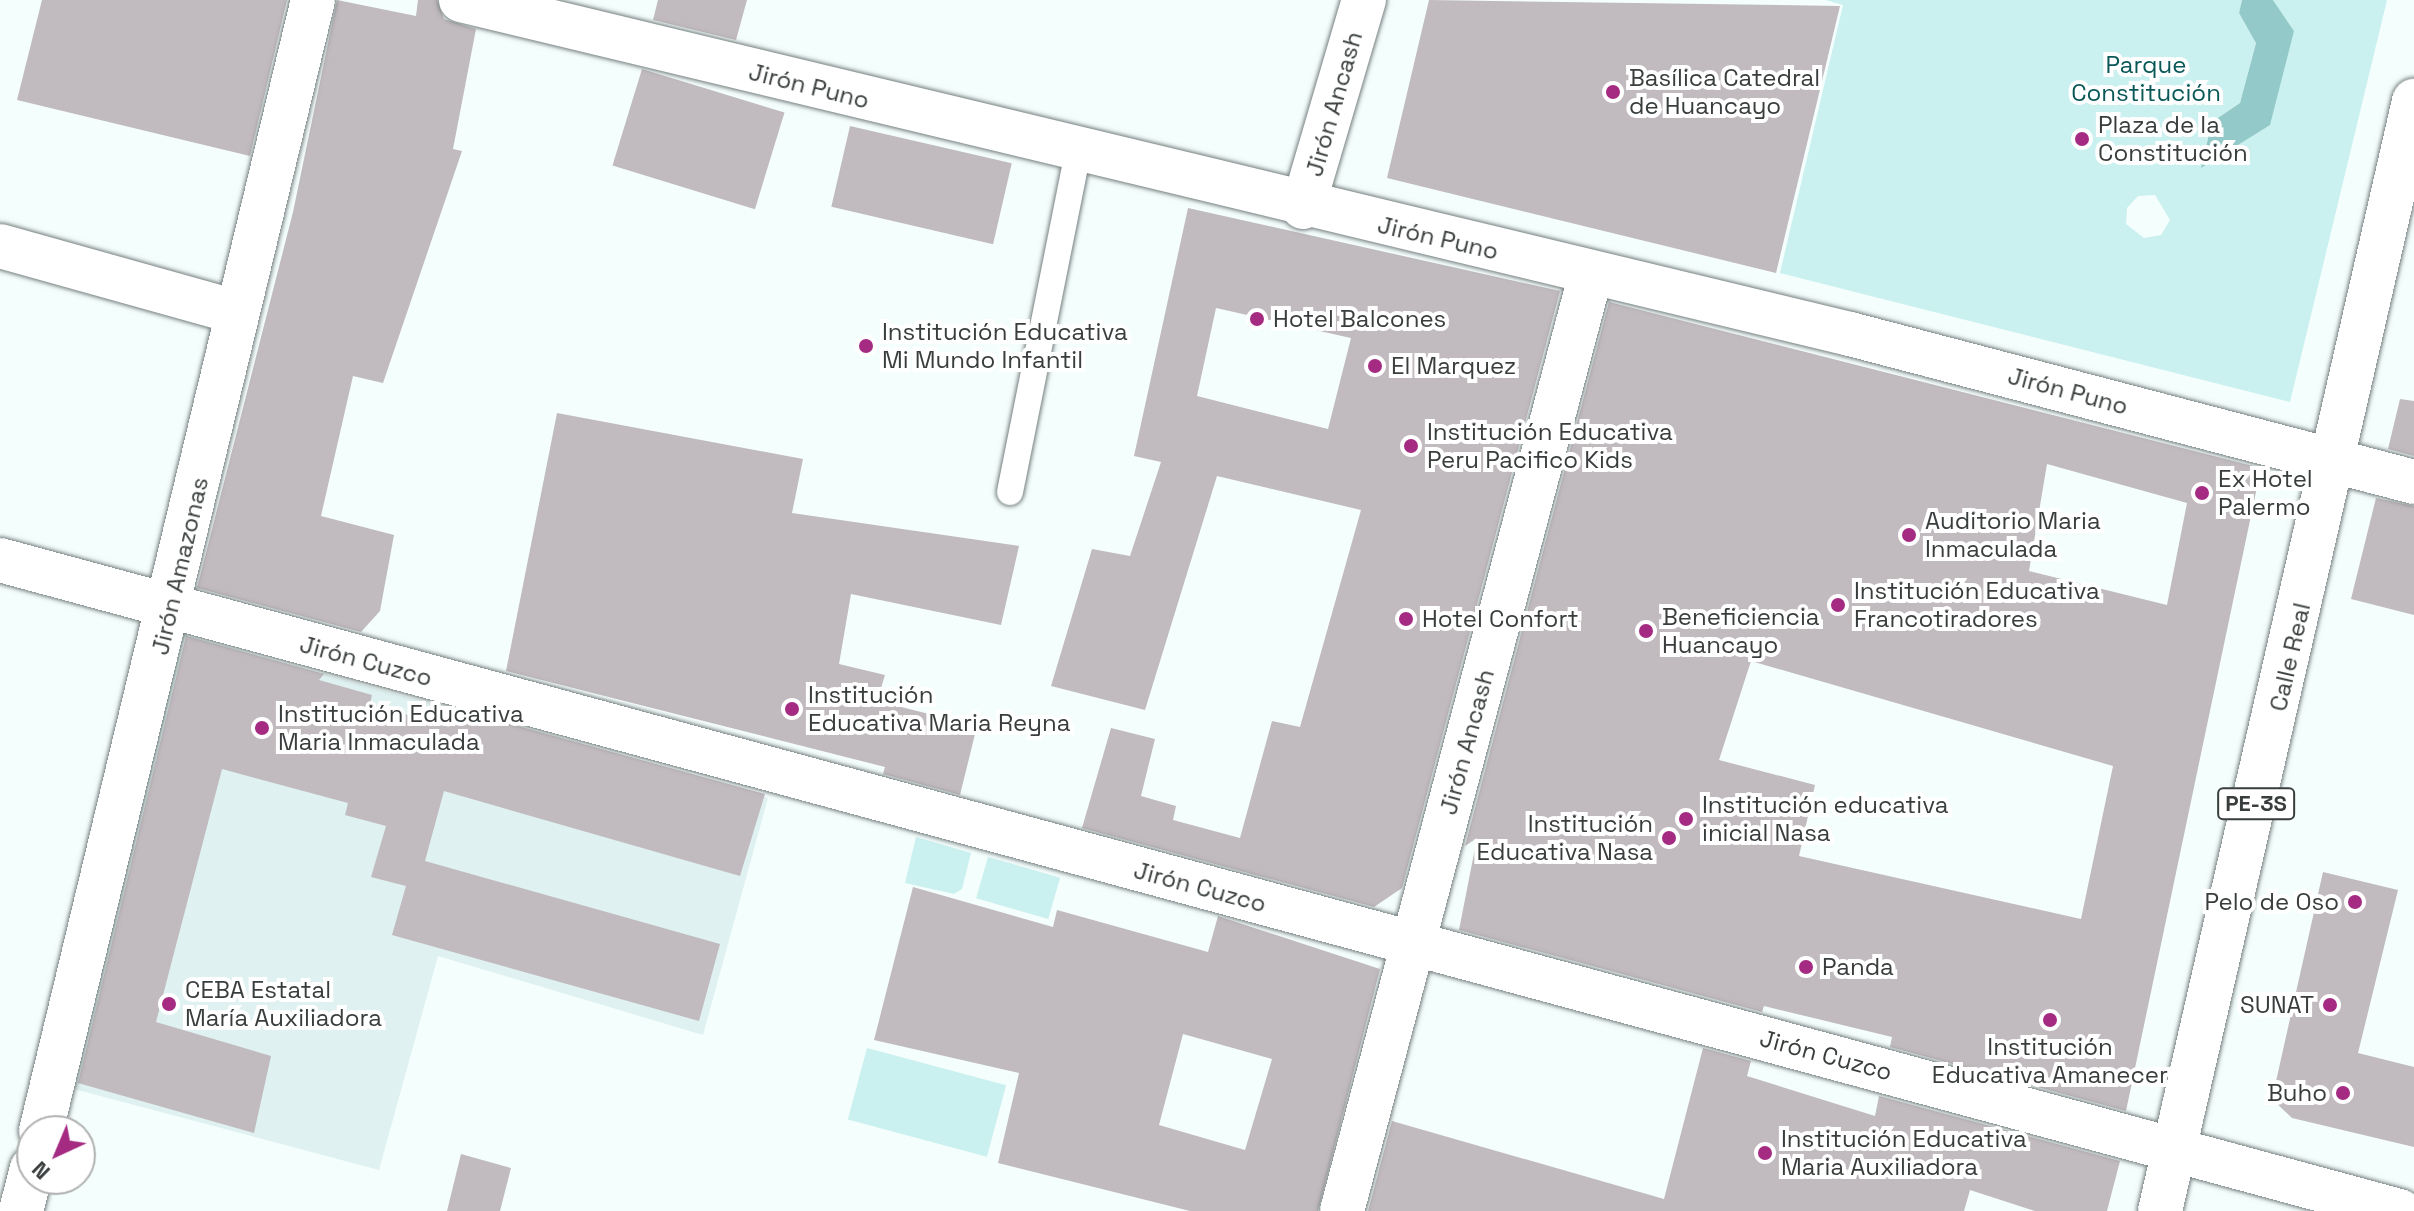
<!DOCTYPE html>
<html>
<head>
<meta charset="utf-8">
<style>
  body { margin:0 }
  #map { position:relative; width:2414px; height:1211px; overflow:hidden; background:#f4fefd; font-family:"Space Grotesk",sans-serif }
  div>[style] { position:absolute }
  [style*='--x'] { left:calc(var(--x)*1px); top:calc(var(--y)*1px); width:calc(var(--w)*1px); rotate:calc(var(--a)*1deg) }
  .built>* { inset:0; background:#dff1f0 }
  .green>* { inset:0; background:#caf0ef; transform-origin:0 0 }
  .water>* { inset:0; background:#93c9c8 }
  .building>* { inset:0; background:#c1babe; transform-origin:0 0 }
  .roads { filter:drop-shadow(0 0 2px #767f7f) drop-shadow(0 0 2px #767f7f) }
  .lane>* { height:26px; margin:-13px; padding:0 13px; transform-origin:13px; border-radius:13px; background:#fff }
  .street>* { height:44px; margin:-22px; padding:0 22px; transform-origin:22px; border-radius:22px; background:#fff }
  .highway>* { height:44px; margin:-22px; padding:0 22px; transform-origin:22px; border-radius:22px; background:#fff }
  .dots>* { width:22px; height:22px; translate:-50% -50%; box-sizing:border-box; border:4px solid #fff; border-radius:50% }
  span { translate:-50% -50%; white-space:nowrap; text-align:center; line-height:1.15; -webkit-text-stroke:8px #fff; paint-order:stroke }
  .shield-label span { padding:2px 6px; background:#fff; border:2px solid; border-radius:6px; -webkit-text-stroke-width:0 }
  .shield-label { font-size:22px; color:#393d3d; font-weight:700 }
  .park-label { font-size:24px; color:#095857 }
  .poi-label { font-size:24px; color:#393d3d }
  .left { translate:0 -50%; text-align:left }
  .right { translate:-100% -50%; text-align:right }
  .street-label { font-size:24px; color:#393d3d }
  .north { position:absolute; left:16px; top:1115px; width:80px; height:80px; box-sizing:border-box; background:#fff; border:2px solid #b0b1b1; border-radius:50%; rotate:224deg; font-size:22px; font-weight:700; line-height:32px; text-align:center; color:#393d3d }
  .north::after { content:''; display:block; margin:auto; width:28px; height:36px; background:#a42b81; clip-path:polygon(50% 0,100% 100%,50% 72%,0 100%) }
</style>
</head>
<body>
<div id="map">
  <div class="built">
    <div style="clip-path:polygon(158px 627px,768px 798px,703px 1035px,438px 956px,379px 1170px,40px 1080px)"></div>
  </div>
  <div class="green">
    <div style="clip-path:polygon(evenodd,1826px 0,2242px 0,2239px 13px,2256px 42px,2240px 103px,2212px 122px,2201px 167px,2294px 31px,2273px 0,2387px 0,2290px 402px,1780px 273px,1843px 5px,1826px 0,2155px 195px,2170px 220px,2161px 235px,2144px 238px,2126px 224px,2127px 208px,2138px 196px,2155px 195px)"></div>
    <div style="clip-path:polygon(916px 837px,971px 853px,962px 889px,954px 894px,905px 883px)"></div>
    <div style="left:988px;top:857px;width:75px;height:43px;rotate:16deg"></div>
    <div style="left:867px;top:1048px;width:144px;height:74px;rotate:15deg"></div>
  </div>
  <div class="water">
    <div style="clip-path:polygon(2242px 0,2273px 0,2294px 31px,2270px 125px,2201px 168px,2212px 122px,2240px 103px,2256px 43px,2239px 13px)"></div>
  </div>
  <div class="building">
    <div style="clip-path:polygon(42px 0,287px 0,250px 156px,17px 100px)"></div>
    <div style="clip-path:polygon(337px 0,416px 16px,418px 0,437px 0,444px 19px,476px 29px,453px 149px,462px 151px,383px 383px,353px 376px,321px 516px,394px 535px,380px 611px,361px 632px,197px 588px,293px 212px)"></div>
    <div style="clip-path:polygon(658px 0,747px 0,736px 40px,653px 20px)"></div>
    <div style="clip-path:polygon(1429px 0,1840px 6px,1776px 273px,1387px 178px)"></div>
    <div style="left:642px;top:69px;width:149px;height:101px;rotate:17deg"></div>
    <div style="left:850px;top:126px;width:166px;height:83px;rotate:13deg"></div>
    <div style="clip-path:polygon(evenodd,1188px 208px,1560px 291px,1402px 888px,1374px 907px,1082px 828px,1111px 728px,1155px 739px,1141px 796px,1176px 806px,1173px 820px,1240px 838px,1272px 721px,1300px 727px,1361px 510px,1217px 476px,1145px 710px,1051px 686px,1092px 549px,1130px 556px,1161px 462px,1134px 456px,1188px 208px,1216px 308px,1351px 338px,1328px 429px,1197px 396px,1216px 308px)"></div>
    <div style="clip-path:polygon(evenodd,1609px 302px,2261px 468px,2126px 1111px,1890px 1047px,1892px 1037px,1764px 1006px,1762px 1012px,1459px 930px,1477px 838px,1465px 846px,1609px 302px,2047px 464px,2187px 503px,2167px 605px,2029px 571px,2047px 464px,1609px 302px,1751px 661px,2113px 766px,2081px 919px,1799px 856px,1815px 785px,1719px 760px,1751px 661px)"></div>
    <div style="clip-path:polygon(2400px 399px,2414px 401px,2414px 456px,2388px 449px)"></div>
    <div style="clip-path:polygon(557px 413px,803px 459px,792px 513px,1019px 546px,1001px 625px,851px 594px,839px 664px,885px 675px,877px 701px,977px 726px,960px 795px,883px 774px,885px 767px,506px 671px)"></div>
    <div style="clip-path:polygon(2376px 498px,2414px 506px,2414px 615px,2351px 599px)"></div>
    <div style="clip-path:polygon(186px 636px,324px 674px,319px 680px,372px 695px,370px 704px,449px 727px,452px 713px,496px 720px,765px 794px,740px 876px,444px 791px,425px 861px,720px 944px,699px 1021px,392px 935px,406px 886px,371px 877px,386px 826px,345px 815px,348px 803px,222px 769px,156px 1022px,271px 1056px,254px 1133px,78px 1083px)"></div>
    <div style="clip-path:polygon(2323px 872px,2398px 890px,2358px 1053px,2414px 1067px,2414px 1147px,2292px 1118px,2272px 1099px)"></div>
    <div style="clip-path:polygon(evenodd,913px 887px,1053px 927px,1057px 910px,1208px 952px,1218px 916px,1380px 969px,1318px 1211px,1190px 1211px,998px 1163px,1019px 1073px,874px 1040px,913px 887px,1183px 1034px,1272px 1059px,1245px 1150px,1159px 1125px,1183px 1034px)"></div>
    <div style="clip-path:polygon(1703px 1048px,1751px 1061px,1747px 1076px,1875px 1116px,1879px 1096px,2120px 1161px,2107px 1211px,2035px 1211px,1970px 1190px,1964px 1211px,1368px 1211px,1392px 1121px,1664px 1199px)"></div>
    <div style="clip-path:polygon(461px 1154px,511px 1168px,500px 1211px,447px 1211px)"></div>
  </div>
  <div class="roads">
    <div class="lane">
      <div style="--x:1010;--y:492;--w:347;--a:-78.7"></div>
    </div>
    <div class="street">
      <div style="--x:461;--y:0;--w:1429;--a:13.52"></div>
      <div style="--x:1850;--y:334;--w:583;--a:14.7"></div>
      <div style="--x:1303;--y:207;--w:216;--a:-73.6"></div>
      <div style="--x:0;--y:246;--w:246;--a:15.6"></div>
      <div style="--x:0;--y:560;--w:2487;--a:15.18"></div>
      <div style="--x:41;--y:1131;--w:1163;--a:-76.48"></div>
      <div style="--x:21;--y:1211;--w:44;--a:-75.7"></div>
      <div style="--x:1342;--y:1211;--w:970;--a:-75.13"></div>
    </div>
    <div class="highway">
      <div style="--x:2160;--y:1211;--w:1139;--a:-77.11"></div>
    </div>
  </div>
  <div class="dots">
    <div style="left:1613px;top:92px;background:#a42b81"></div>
    <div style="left:2082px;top:139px;background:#a42b81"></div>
    <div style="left:1257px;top:319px;background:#a42b81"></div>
    <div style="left:866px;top:346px;background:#a42b81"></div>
    <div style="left:1375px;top:366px;background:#a42b81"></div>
    <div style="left:1411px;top:446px;background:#a42b81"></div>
    <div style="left:2202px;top:493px;background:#a42b81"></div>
    <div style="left:1909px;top:535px;background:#a42b81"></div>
    <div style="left:1838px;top:605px;background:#a42b81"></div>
    <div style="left:1406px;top:619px;background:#a42b81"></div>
    <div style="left:1646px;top:631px;background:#a42b81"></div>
    <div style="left:792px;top:709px;background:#a42b81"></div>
    <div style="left:262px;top:728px;background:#a42b81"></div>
    <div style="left:1686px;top:819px;background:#a42b81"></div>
    <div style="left:1669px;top:838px;background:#a42b81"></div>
    <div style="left:2355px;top:902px;background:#a42b81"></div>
    <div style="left:1806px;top:967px;background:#a42b81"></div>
    <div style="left:169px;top:1004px;background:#a42b81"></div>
    <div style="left:2330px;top:1005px;background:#a42b81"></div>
    <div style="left:2050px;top:1020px;background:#a42b81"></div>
    <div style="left:2343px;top:1093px;background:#a42b81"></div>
    <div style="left:1765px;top:1153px;background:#a42b81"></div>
  </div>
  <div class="shield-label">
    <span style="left:2256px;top:804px">PE-3S</span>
  </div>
  <div class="park-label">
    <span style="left:2146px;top:79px">Parque<br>Constitución</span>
  </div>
  <div class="poi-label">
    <span class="left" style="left:1629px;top:92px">Basílica Catedral<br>de Huancayo</span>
    <span class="left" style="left:2098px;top:139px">Plaza de la<br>Constitución</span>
    <span class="left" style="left:1273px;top:319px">Hotel Balcones</span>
    <span class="left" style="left:882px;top:346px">Institución Educativa<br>Mi Mundo Infantil</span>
    <span class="left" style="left:1391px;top:366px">El Marquez</span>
    <span class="left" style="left:1427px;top:446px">Institución Educativa<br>Peru Pacifico Kids</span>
    <span class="left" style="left:2218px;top:493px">Ex Hotel<br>Palermo</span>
    <span class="left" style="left:1925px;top:535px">Auditorio Maria<br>Inmaculada</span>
    <span class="left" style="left:1854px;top:605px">Institución Educativa<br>Francotiradores</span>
    <span class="left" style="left:1662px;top:631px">Beneficiencia<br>Huancayo</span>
    <span class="left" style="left:1422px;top:619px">Hotel Confort</span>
    <span class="left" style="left:808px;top:709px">Institución<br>Educativa Maria Reyna</span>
    <span class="left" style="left:278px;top:728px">Institución Educativa<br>Maria Inmaculada</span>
    <span class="left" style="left:1702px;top:819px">Institución educativa<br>inicial Nasa</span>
    <span class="right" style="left:1653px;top:838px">Institución<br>Educativa Nasa</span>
    <span class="right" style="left:2339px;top:902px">Pelo de Oso</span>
    <span class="left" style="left:1822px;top:967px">Panda</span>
    <span class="left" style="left:185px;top:1004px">CEBA Estatal<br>María Auxiliadora</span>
    <span class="right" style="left:2314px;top:1005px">SUNAT</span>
    <span style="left:2050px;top:1061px">Institución<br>Educativa Amanecer</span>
    <span class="right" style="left:2327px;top:1093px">Buho</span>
    <span class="left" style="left:1781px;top:1153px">Institución Educativa<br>Maria Auxiliadora</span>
  </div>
  <div class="street-label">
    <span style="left:809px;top:86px;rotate:14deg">Jirón Puno</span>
    <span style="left:1334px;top:104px;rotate:-74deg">Jirón Ancash</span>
    <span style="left:1438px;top:238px;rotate:13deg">Jirón Puno</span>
    <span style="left:2068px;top:391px;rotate:15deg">Jirón Puno</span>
    <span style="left:180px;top:566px;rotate:-77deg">Jirón Amazonas</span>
    <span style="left:2290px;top:657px;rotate:-77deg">Calle Real</span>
    <span style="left:366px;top:661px;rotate:15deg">Jirón Cuzco</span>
    <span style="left:1467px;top:742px;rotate:-75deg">Jirón Ancash</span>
    <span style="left:1200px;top:887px;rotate:15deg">Jirón Cuzco</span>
    <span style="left:1826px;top:1055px;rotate:15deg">Jirón Cuzco</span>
  </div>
  <div class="north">N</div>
</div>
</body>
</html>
